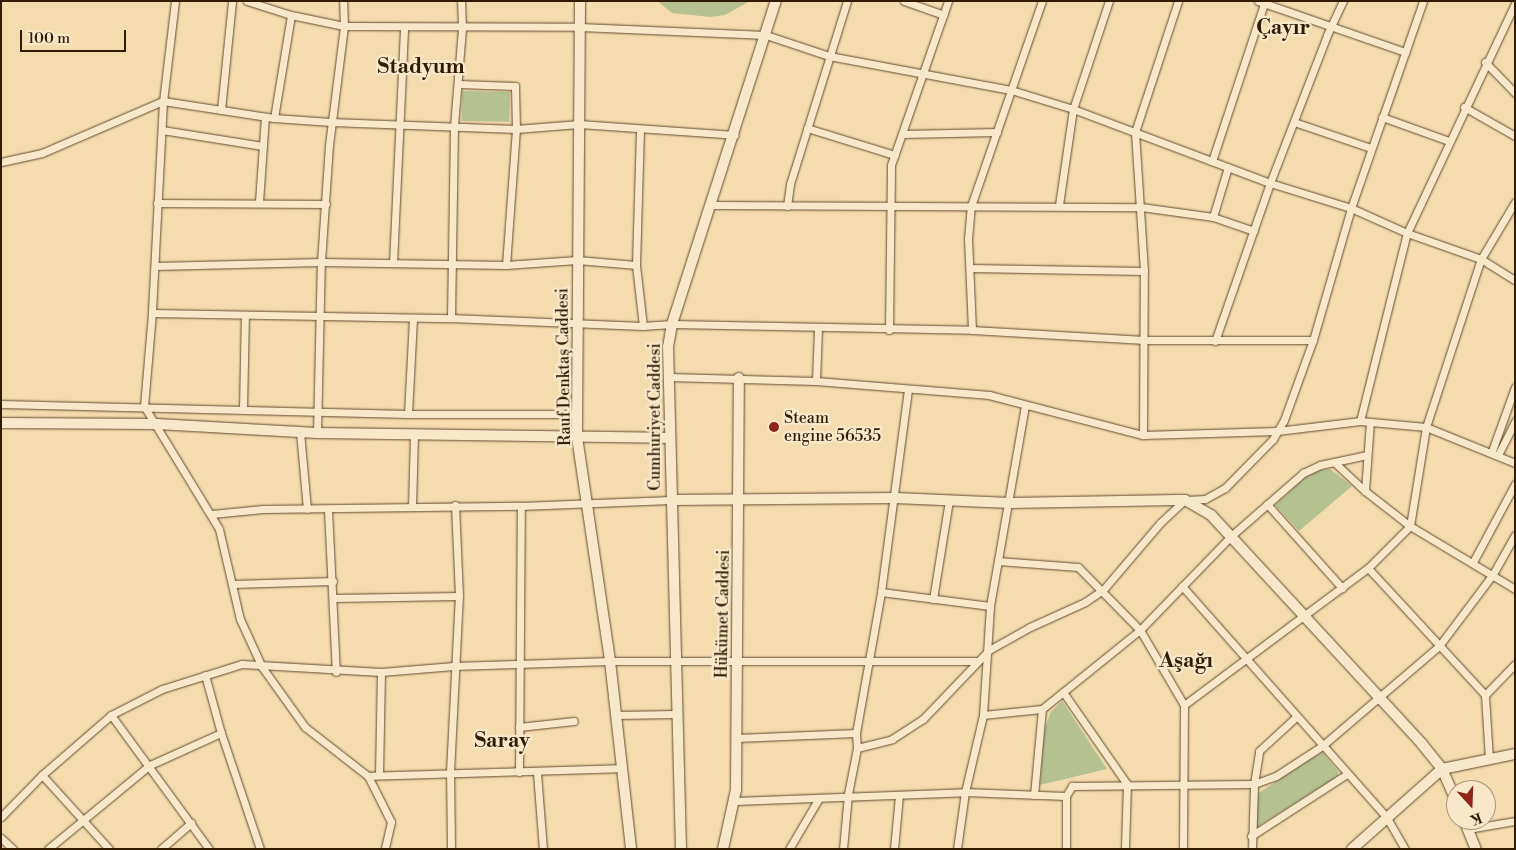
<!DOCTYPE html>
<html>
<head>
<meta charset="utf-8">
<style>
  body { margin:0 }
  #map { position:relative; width:1516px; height:850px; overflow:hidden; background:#f5dcae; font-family:"Libre Bodoni",serif }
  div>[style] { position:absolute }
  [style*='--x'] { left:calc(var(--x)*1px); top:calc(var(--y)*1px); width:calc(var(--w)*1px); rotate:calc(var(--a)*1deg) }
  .green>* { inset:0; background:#b5c290; transform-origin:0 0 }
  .roads { filter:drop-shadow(0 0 1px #634b2e) drop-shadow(0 0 1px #634b2e) }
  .street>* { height:7px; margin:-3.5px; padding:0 3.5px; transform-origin:3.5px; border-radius:3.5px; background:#f8e8ca }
  .secondary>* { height:10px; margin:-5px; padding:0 5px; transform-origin:5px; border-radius:5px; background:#f8e8ca }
  .dots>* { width:14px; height:14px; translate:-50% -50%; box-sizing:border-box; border:2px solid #f8e8ca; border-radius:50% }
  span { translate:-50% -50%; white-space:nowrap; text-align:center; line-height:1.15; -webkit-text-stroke:4.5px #f8e8ca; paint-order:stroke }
  .street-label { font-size:16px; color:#321b03 }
  .poi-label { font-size:16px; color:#321b03 }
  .left { translate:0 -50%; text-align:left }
  .district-label { font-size:21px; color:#321b03; font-weight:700 }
  .frame { position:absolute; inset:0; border:2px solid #321b03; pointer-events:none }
  .north { position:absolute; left:1446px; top:780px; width:50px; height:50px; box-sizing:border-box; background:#f8e8ca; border:1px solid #a9967a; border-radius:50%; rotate:160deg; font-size:14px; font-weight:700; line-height:20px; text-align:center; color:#321b03 }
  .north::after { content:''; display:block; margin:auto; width:18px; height:22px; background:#8f2418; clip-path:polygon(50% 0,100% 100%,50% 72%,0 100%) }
  .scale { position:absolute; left:20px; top:30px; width:106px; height:22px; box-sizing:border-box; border:2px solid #321b03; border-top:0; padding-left:6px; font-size:15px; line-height:18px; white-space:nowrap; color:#321b03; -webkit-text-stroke:4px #f8e8ca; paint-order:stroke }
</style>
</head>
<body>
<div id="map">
  <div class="green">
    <div style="clip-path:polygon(657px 1px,750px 1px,725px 15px,710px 17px,672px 13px)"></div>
    <div style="left:462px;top:91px;width:48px;height:30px;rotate:1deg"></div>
    <div style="clip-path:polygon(1330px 469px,1352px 486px,1299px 531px,1275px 505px,1312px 471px)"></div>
    <div style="clip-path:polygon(1062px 701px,1107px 769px,1040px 785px,1044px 732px,1050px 713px)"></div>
    <div style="clip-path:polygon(1322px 752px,1338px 771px,1338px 776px,1257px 827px,1257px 794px)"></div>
  </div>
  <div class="roads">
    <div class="street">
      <div style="--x:175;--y:1;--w:101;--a:96.8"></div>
      <div style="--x:163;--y:101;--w:212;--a:93"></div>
      <div style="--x:152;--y:313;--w:93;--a:94.9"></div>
      <div style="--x:144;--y:406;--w:144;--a:58.6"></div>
      <div style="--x:219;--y:529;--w:92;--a:76.9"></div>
      <div style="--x:240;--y:619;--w:53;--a:65.4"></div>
      <div style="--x:262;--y:667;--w:74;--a:54.4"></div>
      <div style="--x:305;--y:727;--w:80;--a:37.9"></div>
      <div style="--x:368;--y:776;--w:51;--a:63.4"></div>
      <div style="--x:391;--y:822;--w:28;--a:103"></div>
      <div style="--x:247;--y:1;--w:46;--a:17.7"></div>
      <div style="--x:291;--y:15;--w:54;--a:11.7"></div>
      <div style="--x:344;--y:26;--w:236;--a:0.2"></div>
      <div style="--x:580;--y:27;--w:186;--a:2.5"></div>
      <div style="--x:766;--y:35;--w:66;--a:18.4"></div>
      <div style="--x:829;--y:56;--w:185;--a:10.6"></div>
      <div style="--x:1011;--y:90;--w:65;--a:17"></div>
      <div style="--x:1073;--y:109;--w:210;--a:20.6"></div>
      <div style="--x:1270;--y:183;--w:85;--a:17.2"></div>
      <div style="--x:1351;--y:208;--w:61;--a:24.1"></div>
      <div style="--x:1407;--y:233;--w:78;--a:19.4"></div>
      <div style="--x:1481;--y:259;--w:40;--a:32"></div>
      <div style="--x:904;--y:1;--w:42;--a:19.3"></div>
      <div style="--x:1258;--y:1;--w:156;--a:19.1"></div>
      <div style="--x:1485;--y:62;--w:43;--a:45.9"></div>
      <div style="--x:458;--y:84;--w:57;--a:2"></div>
      <div style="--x:515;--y:86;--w:43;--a:88.7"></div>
      <div style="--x:516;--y:129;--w:136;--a:94.2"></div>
      <div style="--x:1464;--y:107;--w:59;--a:29.6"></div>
      <div style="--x:221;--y:110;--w:110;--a:-84.2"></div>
      <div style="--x:1382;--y:117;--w:71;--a:19.7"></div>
      <div style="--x:274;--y:118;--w:104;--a:-80.6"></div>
      <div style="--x:1294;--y:122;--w:81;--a:18.7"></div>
      <div style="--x:807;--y:128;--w:92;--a:17.1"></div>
      <div style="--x:162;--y:130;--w:102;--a:9"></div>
      <div style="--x:640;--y:130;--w:135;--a:91.7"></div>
      <div style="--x:636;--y:265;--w:61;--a:83.5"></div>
      <div style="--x:903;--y:134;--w:94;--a:-1.2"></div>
      <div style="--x:1212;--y:161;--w:169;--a:-71.7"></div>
      <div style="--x:1;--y:162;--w:42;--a:-12.4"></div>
      <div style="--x:42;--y:153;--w:132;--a:-23.3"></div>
      <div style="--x:163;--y:101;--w:112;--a:8.7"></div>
      <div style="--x:274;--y:118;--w:57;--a:4"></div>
      <div style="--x:331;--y:122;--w:185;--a:2.2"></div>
      <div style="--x:516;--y:129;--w:63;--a:-4.5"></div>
      <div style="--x:579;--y:124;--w:156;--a:4"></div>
      <div style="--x:259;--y:202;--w:85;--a:-86"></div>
      <div style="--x:157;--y:203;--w:169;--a:0.3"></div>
      <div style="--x:713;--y:205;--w:428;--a:0.3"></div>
      <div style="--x:1141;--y:207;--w:73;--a:7.9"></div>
      <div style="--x:1213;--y:217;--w:43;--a:18.9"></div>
      <div style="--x:1059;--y:205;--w:97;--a:-81.7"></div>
      <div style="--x:1073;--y:109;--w:114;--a:-71.6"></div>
      <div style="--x:787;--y:206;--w:22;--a:-82"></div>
      <div style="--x:790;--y:184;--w:192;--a:-72.7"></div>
      <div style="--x:1213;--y:217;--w:52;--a:-73.3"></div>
      <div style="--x:393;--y:263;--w:235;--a:-87.3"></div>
      <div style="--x:155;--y:266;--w:166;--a:-1.4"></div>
      <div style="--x:321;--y:262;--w:185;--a:0.9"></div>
      <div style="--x:506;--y:265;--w:71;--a:-4"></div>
      <div style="--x:577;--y:260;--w:59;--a:4.8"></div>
      <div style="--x:970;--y:268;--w:174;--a:1"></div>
      <div style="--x:152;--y:313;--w:299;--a:1"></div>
      <div style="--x:451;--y:318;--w:192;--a:2.4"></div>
      <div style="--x:643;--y:326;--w:29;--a:-4"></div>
      <div style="--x:672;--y:324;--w:300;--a:1.1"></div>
      <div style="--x:972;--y:330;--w:173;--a:3.3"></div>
      <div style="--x:1145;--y:340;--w:168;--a:0"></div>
      <div style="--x:451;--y:318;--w:192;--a:-89.1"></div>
      <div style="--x:454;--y:126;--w:98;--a:-85.3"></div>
      <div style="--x:462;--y:28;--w:27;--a:-92"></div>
      <div style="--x:889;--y:330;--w:165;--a:-89.3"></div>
      <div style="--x:891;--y:165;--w:174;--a:-70.8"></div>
      <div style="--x:972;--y:330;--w:91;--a:-92.5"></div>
      <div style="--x:968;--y:239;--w:33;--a:-85"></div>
      <div style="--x:971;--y:206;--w:217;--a:-70.9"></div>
      <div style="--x:1215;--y:341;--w:167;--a:-70.8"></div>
      <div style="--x:1270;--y:183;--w:159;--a:-68.9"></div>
      <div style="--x:1327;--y:35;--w:38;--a:-65"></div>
      <div style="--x:669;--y:377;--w:147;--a:1.6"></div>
      <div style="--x:816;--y:381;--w:174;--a:4.6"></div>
      <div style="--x:989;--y:395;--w:159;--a:14.6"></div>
      <div style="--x:1143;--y:435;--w:134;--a:-1.7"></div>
      <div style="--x:1277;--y:431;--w:84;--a:-6.9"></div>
      <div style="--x:1360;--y:421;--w:66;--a:5.2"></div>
      <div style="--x:1426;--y:427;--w:96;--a:22"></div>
      <div style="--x:816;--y:381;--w:53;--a:-87.8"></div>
      <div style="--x:1;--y:404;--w:407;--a:1.4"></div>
      <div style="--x:408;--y:414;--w:168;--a:0"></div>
      <div style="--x:243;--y:408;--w:93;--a:-88.8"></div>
      <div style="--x:408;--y:414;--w:96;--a:-87"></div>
      <div style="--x:1360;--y:421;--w:194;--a:-76"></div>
      <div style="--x:1407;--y:233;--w:254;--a:-64.8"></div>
      <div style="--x:300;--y:432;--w:77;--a:84.8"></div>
      <div style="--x:317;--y:433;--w:171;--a:-88.7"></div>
      <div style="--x:321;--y:262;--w:117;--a:-86.1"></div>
      <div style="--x:329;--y:145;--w:120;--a:-82.8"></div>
      <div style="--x:344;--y:26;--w:25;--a:-92"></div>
      <div style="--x:1143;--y:435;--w:164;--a:-89.7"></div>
      <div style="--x:1144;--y:271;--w:139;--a:-93.7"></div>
      <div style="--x:1135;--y:132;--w:138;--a:-71.8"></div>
      <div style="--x:1492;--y:451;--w:68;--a:-70.2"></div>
      <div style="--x:1498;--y:455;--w:38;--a:-63"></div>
      <div style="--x:1334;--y:462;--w:42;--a:43.1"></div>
      <div style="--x:1365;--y:491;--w:57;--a:37.9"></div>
      <div style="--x:1410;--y:526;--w:122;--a:31"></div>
      <div style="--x:1365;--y:491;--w:69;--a:-85.9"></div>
      <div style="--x:1267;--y:504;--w:113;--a:48.2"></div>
      <div style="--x:412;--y:507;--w:72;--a:-88.4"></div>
      <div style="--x:328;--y:510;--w:162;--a:87.2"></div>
      <div style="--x:212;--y:514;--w:51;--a:-5.6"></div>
      <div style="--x:263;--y:509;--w:258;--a:-0.7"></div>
      <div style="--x:521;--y:506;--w:150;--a:-2.3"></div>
      <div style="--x:998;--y:561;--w:80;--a:4.3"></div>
      <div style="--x:1078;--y:567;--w:88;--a:45.5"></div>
      <div style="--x:1140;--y:630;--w:87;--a:59.6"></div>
      <div style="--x:1184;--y:705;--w:144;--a:90.4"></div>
      <div style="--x:1473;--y:562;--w:89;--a:-61.7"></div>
      <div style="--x:1368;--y:568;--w:173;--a:47.3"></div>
      <div style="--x:233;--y:584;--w:100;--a:-1.7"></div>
      <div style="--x:1182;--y:586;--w:310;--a:48.5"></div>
      <div style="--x:1387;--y:818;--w:36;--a:60"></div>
      <div style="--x:881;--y:592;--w:110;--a:7.3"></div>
      <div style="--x:334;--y:598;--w:125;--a:-0.9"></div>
      <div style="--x:933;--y:599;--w:100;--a:-80.8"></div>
      <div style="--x:205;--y:675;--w:60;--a:74.6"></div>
      <div style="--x:221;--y:733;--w:122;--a:71.4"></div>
      <div style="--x:1063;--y:692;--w:112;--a:55.2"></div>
      <div style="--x:1127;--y:784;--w:65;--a:91.8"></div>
      <div style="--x:1184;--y:705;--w:229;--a:-36.7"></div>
      <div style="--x:1368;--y:568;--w:59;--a:-45"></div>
      <div style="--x:1410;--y:526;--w:100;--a:-80.8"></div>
      <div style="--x:1426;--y:427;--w:177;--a:-71.9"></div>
      <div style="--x:1481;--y:259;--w:66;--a:-59.2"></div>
      <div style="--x:111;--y:715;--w:166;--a:53.8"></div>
      <div style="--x:616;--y:715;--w:60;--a:-1"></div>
      <div style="--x:983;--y:715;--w:59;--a:-5.8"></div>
      <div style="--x:519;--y:727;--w:55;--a:-6.2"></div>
      <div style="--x:737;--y:738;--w:119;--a:-2.4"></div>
      <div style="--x:857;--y:748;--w:36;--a:-14"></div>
      <div style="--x:892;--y:739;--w:37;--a:-33"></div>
      <div style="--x:923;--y:719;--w:95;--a:-46.3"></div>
      <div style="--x:989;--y:650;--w:47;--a:-29.3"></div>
      <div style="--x:1030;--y:627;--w:60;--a:-24.4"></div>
      <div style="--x:1085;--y:602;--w:22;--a:-34"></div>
      <div style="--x:1103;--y:590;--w:88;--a:-49.6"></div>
      <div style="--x:1160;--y:523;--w:34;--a:-43"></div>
      <div style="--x:1185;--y:500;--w:20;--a:-3"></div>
      <div style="--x:1205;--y:499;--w:23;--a:-29"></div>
      <div style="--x:1225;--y:488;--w:69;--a:-45.6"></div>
      <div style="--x:1273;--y:439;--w:22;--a:-60"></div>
      <div style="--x:1284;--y:420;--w:85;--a:-70.1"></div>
      <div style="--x:1313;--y:340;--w:137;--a:-73.9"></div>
      <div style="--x:1351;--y:208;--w:219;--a:-70.8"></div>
      <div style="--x:1489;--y:759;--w:64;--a:-93.6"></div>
      <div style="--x:1485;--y:695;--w:43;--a:-45.9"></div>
      <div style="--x:519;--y:772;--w:266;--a:-89.6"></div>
      <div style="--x:537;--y:773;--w:76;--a:85.5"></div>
      <div style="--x:42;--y:775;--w:100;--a:47.8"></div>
      <div style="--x:379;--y:775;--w:103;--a:-88.9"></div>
      <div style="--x:368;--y:776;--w:255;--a:-1.8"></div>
      <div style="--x:1034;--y:795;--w:86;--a:-84.7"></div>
      <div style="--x:1042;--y:709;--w:126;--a:-38.9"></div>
      <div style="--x:1140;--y:630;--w:131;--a:-45.9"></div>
      <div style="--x:1231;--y:536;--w:96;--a:-41.2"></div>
      <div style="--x:1303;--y:473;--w:19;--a:-25"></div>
      <div style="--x:1320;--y:465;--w:48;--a:-12"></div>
      <div style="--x:735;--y:801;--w:230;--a:-2.2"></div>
      <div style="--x:965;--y:792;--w:101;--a:2.3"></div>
      <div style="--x:1;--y:817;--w:59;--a:-45.7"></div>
      <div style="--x:42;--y:775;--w:91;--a:-41"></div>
      <div style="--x:111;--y:715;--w:57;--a:-27"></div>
      <div style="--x:162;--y:689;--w:84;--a:-17.4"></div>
      <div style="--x:242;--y:664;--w:139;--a:3.3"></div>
      <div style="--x:381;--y:672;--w:73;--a:-4.7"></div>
      <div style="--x:454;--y:666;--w:156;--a:-1.8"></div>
      <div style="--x:610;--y:661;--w:366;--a:0"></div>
      <div style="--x:1468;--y:829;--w:48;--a:-9.7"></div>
      <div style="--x:1251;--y:836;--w:114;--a:-32.9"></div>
      <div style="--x:1;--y:838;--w:16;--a:43"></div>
      <div style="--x:48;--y:849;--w:132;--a:-39.5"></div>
      <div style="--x:150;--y:765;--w:78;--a:-24.3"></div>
      <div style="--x:161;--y:849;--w:40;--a:-41"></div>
      <div style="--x:451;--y:849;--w:77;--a:-90.7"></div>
      <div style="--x:450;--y:772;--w:176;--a:-87.1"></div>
      <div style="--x:459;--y:596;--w:91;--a:-92.5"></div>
      <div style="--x:789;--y:849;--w:59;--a:-59.5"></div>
      <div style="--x:843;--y:849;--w:55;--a:-84.8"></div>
      <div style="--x:848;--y:794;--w:47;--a:-78.9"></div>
      <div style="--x:857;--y:748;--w:15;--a:-94"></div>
      <div style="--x:856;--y:733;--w:143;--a:-79.9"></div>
      <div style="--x:881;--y:592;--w:204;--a:-82.4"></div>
      <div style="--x:894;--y:849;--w:54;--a:-84.7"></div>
      <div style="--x:957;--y:849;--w:58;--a:-82"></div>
      <div style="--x:965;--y:792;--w:79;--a:-76.8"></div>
      <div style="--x:983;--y:715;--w:109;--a:-86.3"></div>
      <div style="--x:990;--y:606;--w:204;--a:-80.1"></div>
      <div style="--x:1066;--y:849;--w:53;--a:-90"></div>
      <div style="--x:1066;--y:796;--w:12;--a:-59"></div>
      <div style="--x:1072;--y:786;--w:182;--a:-0.6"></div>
      <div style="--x:1254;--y:784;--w:23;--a:-20"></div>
      <div style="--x:1276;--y:776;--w:55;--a:-33.1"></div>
      <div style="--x:1322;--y:746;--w:154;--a:-40.5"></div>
      <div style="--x:1439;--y:646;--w:90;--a:-53.1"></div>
      <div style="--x:1493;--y:574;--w:45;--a:-60.6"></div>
      <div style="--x:1252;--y:849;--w:65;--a:-88.2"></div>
      <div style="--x:1254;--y:784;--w:33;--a:-81"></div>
      <div style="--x:1259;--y:751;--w:50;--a:-42.6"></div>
    </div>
    <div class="secondary">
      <div style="--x:580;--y:1;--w:436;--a:90.4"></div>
      <div style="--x:577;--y:437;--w:226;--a:81.6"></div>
      <div style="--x:610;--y:661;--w:189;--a:83.6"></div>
      <div style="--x:1;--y:423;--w:156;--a:0.4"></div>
      <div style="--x:157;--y:424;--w:160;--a:3.2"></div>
      <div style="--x:317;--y:433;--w:352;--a:0.8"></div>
      <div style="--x:671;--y:500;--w:224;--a:-0.5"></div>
      <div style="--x:895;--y:498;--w:115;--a:2.5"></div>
      <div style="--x:1010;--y:503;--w:175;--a:-1"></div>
      <div style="--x:1185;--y:500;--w:30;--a:30"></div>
      <div style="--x:1211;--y:515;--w:311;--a:47.3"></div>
      <div style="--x:1422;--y:744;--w:32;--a:51"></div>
      <div style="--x:1442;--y:769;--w:35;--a:66"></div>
      <div style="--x:1464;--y:820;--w:31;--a:68"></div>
      <div style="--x:681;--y:849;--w:502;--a:-91.48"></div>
      <div style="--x:668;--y:347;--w:23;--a:-80"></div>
      <div style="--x:672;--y:324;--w:339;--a:-72.2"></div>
      <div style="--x:723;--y:849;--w:60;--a:-77.6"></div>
      <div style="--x:736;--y:790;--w:412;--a:-89.6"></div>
      <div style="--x:1352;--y:849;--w:120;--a:-41.6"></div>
      <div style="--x:1442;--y:769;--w:75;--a:-11.6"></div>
    </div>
  </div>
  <div class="dots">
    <div style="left:774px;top:427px;background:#8f2418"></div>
  </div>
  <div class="street-label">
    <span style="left:564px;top:367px;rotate:-91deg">Rauf Denktaş Caddesi</span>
    <span style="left:655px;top:417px;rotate:-90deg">Cumhuriyet Caddesi</span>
    <span style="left:723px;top:614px;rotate:-89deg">Hükümet Caddesi</span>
  </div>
  <div class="poi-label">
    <span class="left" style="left:784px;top:427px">Steam<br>engine 56535</span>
  </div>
  <div class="district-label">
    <span style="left:1283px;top:28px">Çayır</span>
    <span style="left:421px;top:67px">Stadyum</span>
    <span style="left:1186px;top:661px">Aşağı</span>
    <span style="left:502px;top:741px">Saray</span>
  </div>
  <div class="frame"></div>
  <div class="north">K</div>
  <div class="scale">100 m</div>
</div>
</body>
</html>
